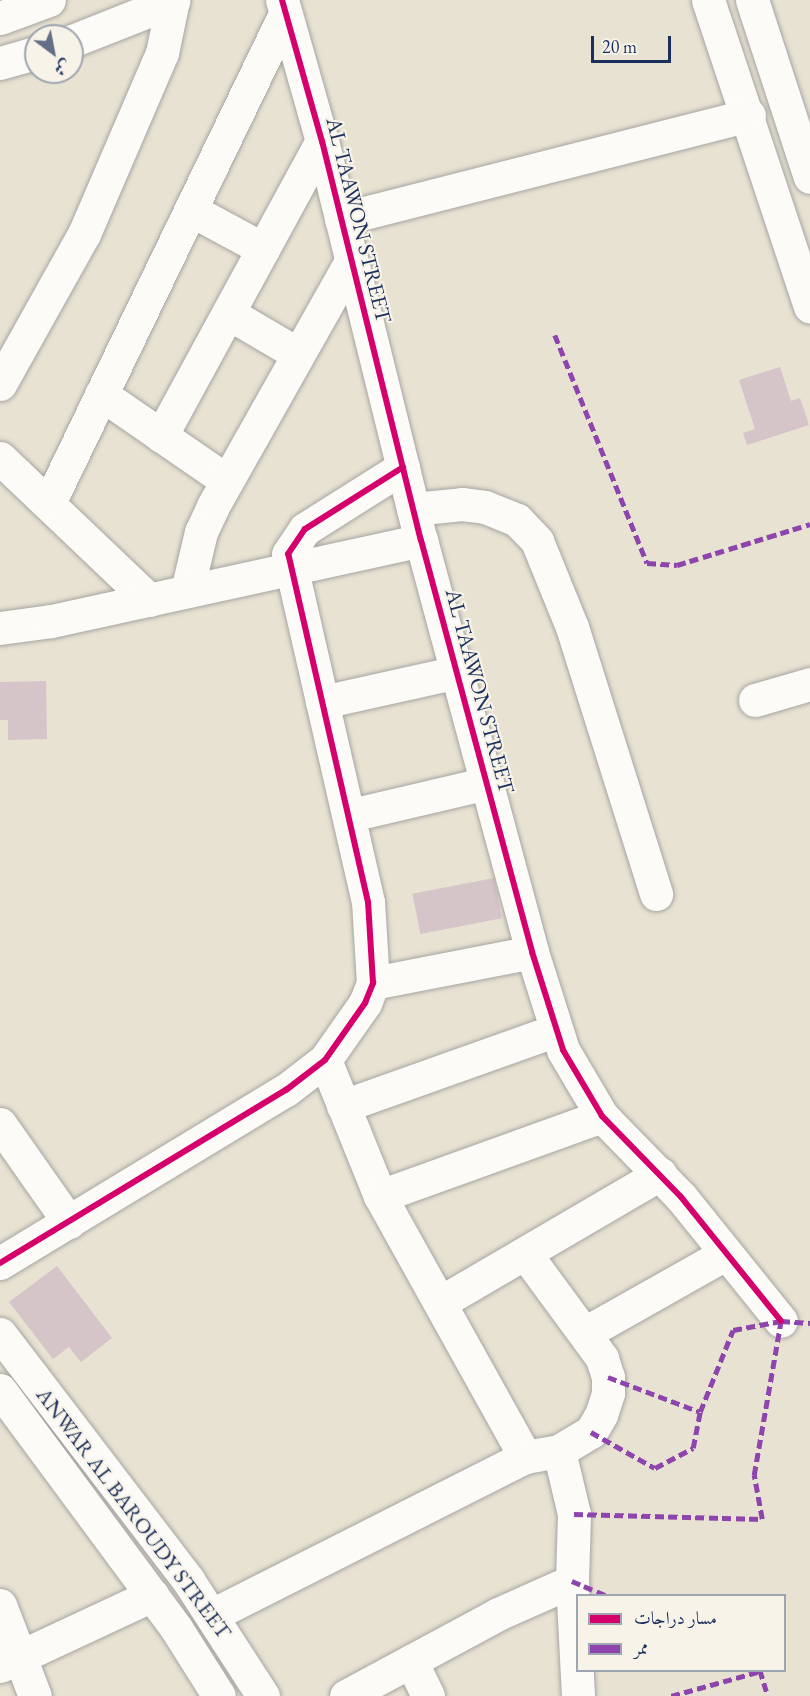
<!DOCTYPE html>
<html>
<head>
<meta charset="utf-8">
<style>
  body { margin:0 }
  #map { position:relative; width:810px; height:1696px; overflow:hidden; background:#e8e2d2; font-family:"EB Garamond",Amiri,serif }
  div>[style] { position:absolute }
  [style*='--x'] { left:calc(var(--x)*1px); top:calc(var(--y)*1px); width:calc(var(--w)*1px); rotate:calc(var(--a)*1deg) }
  .building>* { inset:0; background:#d5c4c8; transform-origin:0 0 }
  .roads { filter:drop-shadow(0 0 2px #a6a5a2) drop-shadow(0 0 2px #a6a5a2) }
  .minor>* { height:33px; margin:-16.5px; padding:0 16.5px; transform-origin:16.5px; border-radius:16.5px; background:#fcfbf8 }
  .quiet>* { height:4.5px; margin-top:-2.25px; transform-origin:0; background:repeating-linear-gradient(90deg,#8e44ad 0 9px,transparent 0 13.5px) }
  .cycleway>* { height:6px; margin:-3px; padding:0 3px; transform-origin:3px; border-radius:3px; background:#d6006c }
  span { translate:-50% -50%; white-space:nowrap; text-align:center; line-height:1.15; -webkit-text-stroke:4.5px #f7f3e8; paint-order:stroke }
  .street-label { font-size:22px; color:#1b2f5e }
  .legend { position:absolute; left:576px; top:1594px; width:210px; height:78px; box-sizing:border-box; background:#f7f3e8; border:2px solid #9fa5b1; margin:0; padding:8px 10px; list-style:none; font-size:18px; color:#1b2f5e }
  .legend li { display:flex; align-items:center; gap:12px; height:30px }
  .legend b { width:30px; border:2px solid #9fa5b1 }
  .north { position:absolute; left:24px; top:24px; width:60px; height:60px; box-sizing:border-box; background:#f7f3e8; border:2px solid #9fa5b1; border-radius:50%; rotate:148deg; font-size:16px; font-weight:700; line-height:24px; text-align:center; color:#1b2f5e }
  .north::after { content:''; display:block; margin:auto; width:21px; height:27px; background:#636e87; clip-path:polygon(50% 0,100% 100%,50% 72%,0 100%) }
  .scale { position:absolute; left:591px; top:36px; width:80px; height:27px; box-sizing:border-box; border:3px solid #1b2f5e; border-top:0; padding-left:8px; font-size:18px; line-height:21px; white-space:nowrap; color:#1b2f5e; -webkit-text-stroke:4px #f7f3e8; paint-order:stroke }
</style>
</head>
<body>
<div id="map">
  <div class="building">
    <div style="clip-path:polygon(780px 367px,791px 401px,800px 398px,809px 425px,747px 445px,743px 433px,755px 429px,739px 380px)"></div>
    <div style="clip-path:polygon(46px 681px,47px 739px,8px 740px,8px 720px,0 720px,0 682px)"></div>
    <div style="left:494px;top:878px;width:41px;height:83px;rotate:79deg"></div>
    <div style="clip-path:polygon(57px 1266px,112px 1338px,81px 1362px,69px 1347px,53px 1359px,9px 1302px)"></div>
  </div>
  <div class="roads">
    <div class="minor">
      <div style="--x:282;--y:0;--w:147;--a:74.2"></div>
      <div style="--x:322;--y:141;--w:411;--a:76.1"></div>
      <div style="--x:421;--y:540;--w:427;--a:74.9"></div>
      <div style="--x:532;--y:952;--w:103;--a:72.4"></div>
      <div style="--x:563;--y:1050;--w:77;--a:59.4"></div>
      <div style="--x:602;--y:1116;--w:113;--a:45.7"></div>
      <div style="--x:681;--y:1197;--w:159;--a:51.1"></div>
      <div style="--x:708;--y:0;--w:323;--a:71.6"></div>
      <div style="--x:752;--y:0;--w:186;--a:71.9"></div>
      <div style="--x:0;--y:18;--w:52;--a:-20.2"></div>
      <div style="--x:72;--y:41;--w:109;--a:-21.6"></div>
      <div style="--x:0;--y:63;--w:37;--a:-16"></div>
      <div style="--x:191;--y:210;--w:82;--a:28.4"></div>
      <div style="--x:341;--y:219;--w:421;--a:-14.3"></div>
      <div style="--x:228;--y:313;--w:81;--a:30.4"></div>
      <div style="--x:0;--y:384;--w:172;--a:-60.8"></div>
      <div style="--x:84;--y:234;--w:197;--a:-66.7"></div>
      <div style="--x:162;--y:53;--w:54;--a:-78.3"></div>
      <div style="--x:101;--y:394;--w:153;--a:34.6"></div>
      <div style="--x:161;--y:436;--w:336;--a:-61.4"></div>
      <div style="--x:0;--y:458;--w:206;--a:43.6"></div>
      <div style="--x:49;--y:503;--w:543;--a:-64.24"></div>
      <div style="--x:413;--y:509;--w:49;--a:-5.8"></div>
      <div style="--x:462;--y:504;--w:23;--a:7"></div>
      <div style="--x:485;--y:507;--w:35;--a:22"></div>
      <div style="--x:517;--y:520;--w:29;--a:46"></div>
      <div style="--x:537;--y:541;--w:93;--a:67.9"></div>
      <div style="--x:572;--y:627;--w:280;--a:72.5"></div>
      <div style="--x:187;--y:591;--w:61;--a:-76.7"></div>
      <div style="--x:201;--y:532;--w:29;--a:-65"></div>
      <div style="--x:213;--y:506;--w:281;--a:-60.6"></div>
      <div style="--x:0;--y:628;--w:51;--a:-7.8"></div>
      <div style="--x:51;--y:621;--w:379;--a:-12.3"></div>
      <div style="--x:755;--y:700;--w:57;--a:-16.2"></div>
      <div style="--x:322;--y:702;--w:138;--a:-12.5"></div>
      <div style="--x:351;--y:815;--w:140;--a:-13.2"></div>
      <div style="--x:373;--y:983;--w:162;--a:-11"></div>
      <div style="--x:325;--y:1060;--w:147;--a:68"></div>
      <div style="--x:380;--y:1196;--w:299;--a:60.9"></div>
      <div style="--x:343;--y:1106;--w:226;--a:-19.6"></div>
      <div style="--x:0;--y:1124;--w:120;--a:54.9"></div>
      <div style="--x:380;--y:1196;--w:236;--a:-19.8"></div>
      <div style="--x:0;--y:1263;--w:334;--a:-31.2"></div>
      <div style="--x:286;--y:1090;--w:49;--a:-37.6"></div>
      <div style="--x:325;--y:1060;--w:70;--a:-54.9"></div>
      <div style="--x:365;--y:1003;--w:22;--a:-68"></div>
      <div style="--x:373;--y:983;--w:81;--a:-93.5"></div>
      <div style="--x:368;--y:902;--w:357;--a:-102.9"></div>
      <div style="--x:288;--y:554;--w:30;--a:-56"></div>
      <div style="--x:305;--y:529;--w:116;--a:-32.3"></div>
      <div style="--x:441;--y:1302;--w:254;--a:-30.3"></div>
      <div style="--x:585;--y:1333;--w:161;--a:-29.4"></div>
      <div style="--x:0;--y:1334;--w:310;--a:52.6"></div>
      <div style="--x:188;--y:1580;--w:138;--a:57.1"></div>
      <div style="--x:0;--y:1390;--w:296;--a:53.5"></div>
      <div style="--x:176;--y:1628;--w:80;--a:57.7"></div>
      <div style="--x:559;--y:1451;--w:65;--a:76.6"></div>
      <div style="--x:574;--y:1514;--w:67;--a:91.7"></div>
      <div style="--x:572;--y:1581;--w:115;--a:87"></div>
      <div style="--x:0;--y:1605;--w:97;--a:69"></div>
      <div style="--x:212;--y:1615;--w:351;--a:-26.8"></div>
      <div style="--x:525;--y:1457;--w:35;--a:-10"></div>
      <div style="--x:559;--y:1451;--w:37;--a:-31"></div>
      <div style="--x:591;--y:1432;--w:20;--a:-60"></div>
      <div style="--x:601;--y:1415;--w:23;--a:-72"></div>
      <div style="--x:608;--y:1393;--w:16;--a:-90"></div>
      <div style="--x:608;--y:1377;--w:20;--a:-108"></div>
      <div style="--x:602;--y:1358;--w:130;--a:-126.3"></div>
      <div style="--x:411;--y:1661;--w:39;--a:64"></div>
      <div style="--x:0;--y:1666;--w:168;--a:-25"></div>
      <div style="--x:346;--y:1696;--w:173;--a:-28.3"></div>
      <div style="--x:498;--y:1614;--w:81;--a:-24"></div>
    </div>
  </div>
  <div class="quiet">
    <div style="--x:555;--y:335;--w:246;--a:68"></div>
    <div style="--x:647;--y:563;--w:30;--a:4"></div>
    <div style="--x:677;--y:565;--w:139;--a:-17.1"></div>
    <div style="--x:608;--y:1377;--w:98;--a:20.8"></div>
    <div style="--x:591;--y:1432;--w:73;--a:29.4"></div>
    <div style="--x:655;--y:1468;--w:43;--a:-27.8"></div>
    <div style="--x:693;--y:1448;--w:37;--a:-79"></div>
    <div style="--x:700;--y:1412;--w:88;--a:-68.1"></div>
    <div style="--x:733;--y:1330;--w:49;--a:-10.6"></div>
    <div style="--x:781;--y:1321;--w:29;--a:4"></div>
    <div style="--x:574;--y:1514;--w:188;--a:1.5"></div>
    <div style="--x:762;--y:1519;--w:45;--a:-100.3"></div>
    <div style="--x:754;--y:1475;--w:156;--a:-80.1"></div>
    <div style="--x:572;--y:1581;--w:38;--a:23"></div>
    <div style="--x:760;--y:1670;--w:27;--a:73"></div>
    <div style="--x:671;--y:1696;--w:93;--a:-15.5"></div>
  </div>
  <div class="cycleway">
    <div style="--x:282;--y:0;--w:147;--a:74.2"></div>
    <div style="--x:322;--y:141;--w:411;--a:76.1"></div>
    <div style="--x:421;--y:540;--w:427;--a:74.9"></div>
    <div style="--x:532;--y:952;--w:103;--a:72.4"></div>
    <div style="--x:563;--y:1050;--w:77;--a:59.4"></div>
    <div style="--x:602;--y:1116;--w:113;--a:45.7"></div>
    <div style="--x:681;--y:1197;--w:159;--a:51.1"></div>
    <div style="--x:0;--y:1263;--w:334;--a:-31.2"></div>
    <div style="--x:286;--y:1090;--w:49;--a:-37.6"></div>
    <div style="--x:325;--y:1060;--w:70;--a:-54.9"></div>
    <div style="--x:365;--y:1003;--w:22;--a:-68"></div>
    <div style="--x:373;--y:983;--w:81;--a:-93.5"></div>
    <div style="--x:368;--y:902;--w:357;--a:-102.9"></div>
    <div style="--x:288;--y:554;--w:30;--a:-56"></div>
    <div style="--x:305;--y:529;--w:116;--a:-32.3"></div>
  </div>
  <div class="street-label">
    <span style="left:359px;top:220px;rotate:76deg">AL TAAWON STREET</span>
    <span style="left:480px;top:691px;rotate:75deg">AL TAAWON STREET</span>
    <span style="left:134px;top:1513px;rotate:53deg">ANWAR AL BAROUDY STREET</span>
  </div>
  <ul class="legend">
  <li><b style="height:8px;background:#d6006c"></b>مسار دراجات</li>
  <li><b style="height:8px;background:#8e44ad"></b>ممر</li>
  </ul>
  <div class="north">ش</div>
  <div class="scale">20 m</div>
</div>
</body>
</html>
